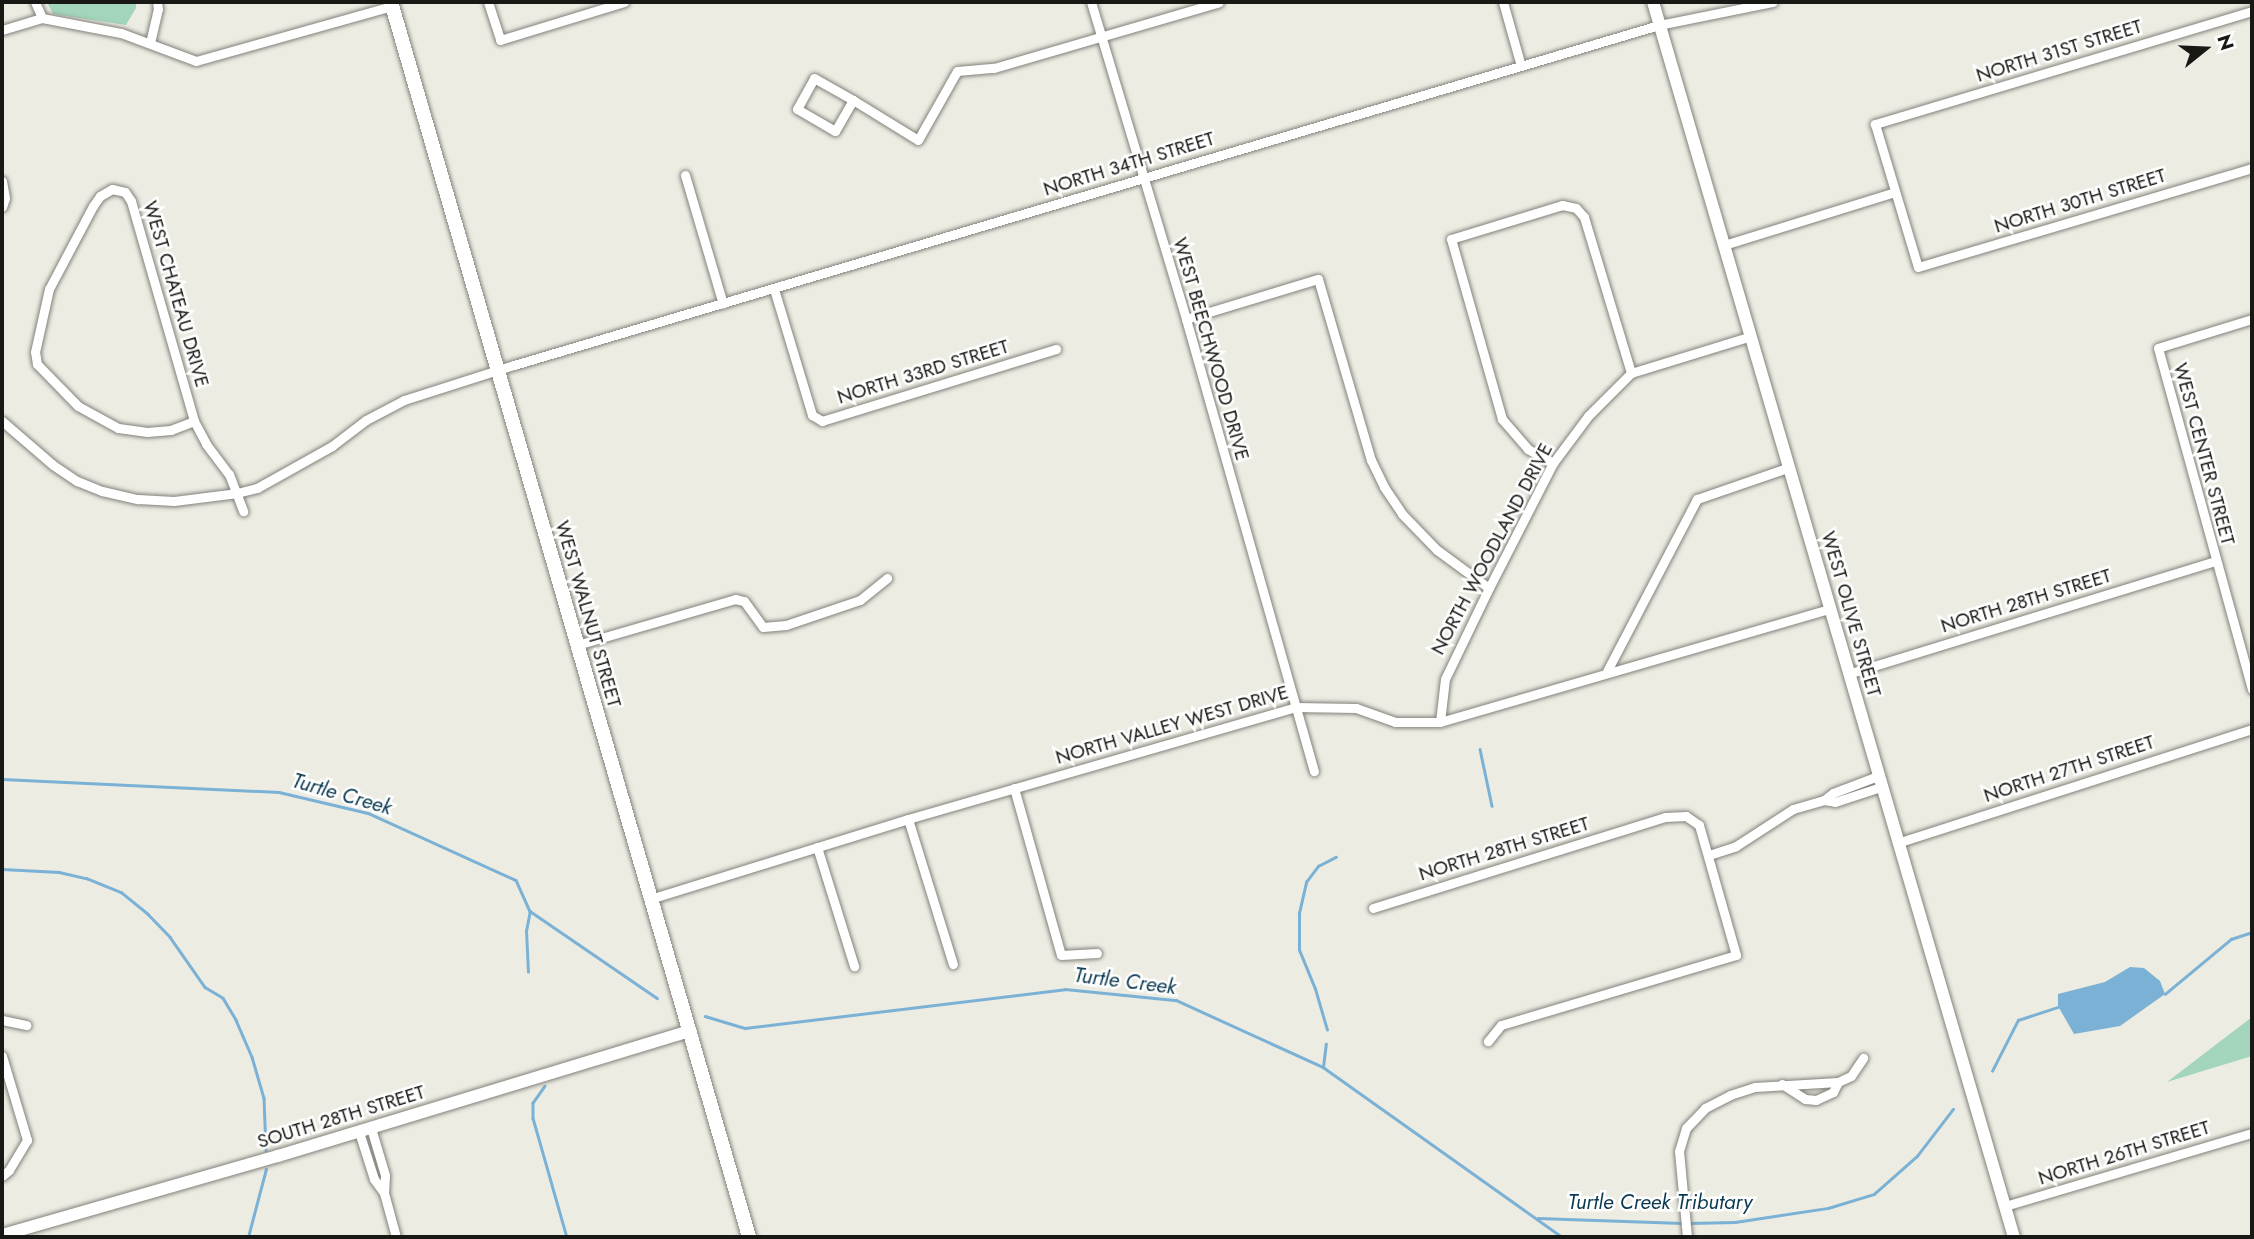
<!DOCTYPE html>
<html>
<head>
<meta charset="utf-8">
<style>
  body { margin:0 }
  #map { position:relative; width:2254px; height:1239px; overflow:hidden; background:#edece3; font-family:Jost,sans-serif }
  div>[style] { position:absolute }
  [style*='--x'] { left:calc(var(--x)*1px); top:calc(var(--y)*1px); width:calc(var(--w)*1px); rotate:calc(var(--a)*1deg) }
  .green>* { inset:0; background:#a2d5bb }
  .water>* { inset:0; background:#7ab1d5 }
  .stream>* { height:2.5px; margin:-1.25px; padding:0 1.25px; transform-origin:1.25px; border-radius:1.25px; background:#7ab1d5 }
  .roads { filter:drop-shadow(0 0 2px #83817a) drop-shadow(0 0 2px #83817a) }
  .street>* { height:9px; margin:-4.5px; padding:0 4.5px; transform-origin:4.5px; border-radius:4.5px; background:#fff }
  .secondary>* { height:12px; margin:-6px; padding:0 6px; transform-origin:6px; border-radius:6px; background:#fff }
  .primary>* { height:14px; margin:-7px; padding:0 7px; transform-origin:7px; border-radius:7px; background:#fff }
  span { translate:-50% -50%; white-space:nowrap; text-align:center; line-height:1.15; -webkit-text-stroke:5px #fff; paint-order:stroke }
  .street-label { font-size:19px; color:#181815 }
  .water-label { font-size:21px; color:#0a3951; font-style:italic }
  .frame { position:absolute; inset:0; border:4px solid #181815; pointer-events:none }
  .north { position:absolute; left:2170px; top:14px; width:70px; height:70px; -webkit-text-stroke:5px #fff; paint-order:stroke; rotate:72deg; font-size:19px; font-weight:700; line-height:28px; text-align:center; color:#181815 }
  .north::after { content:''; display:block; margin:auto; width:24px; height:32px; background:#181815; clip-path:polygon(50% 0,100% 100%,50% 72%,0 100%) }
</style>
</head>
<body>
<div id="map">
  <div class="green">
    <div style="clip-path:polygon(47px 2px,136px 2px,136px 8px,126px 25px,53px 14px)"></div>
    <div style="clip-path:polygon(2252px 1017px,2252px 1056px,2167px 1082px)"></div>
  </div>
  <div class="water">
    <div style="clip-path:polygon(2130px 967px,2144px 968px,2160px 981px,2165px 994px,2120px 1026px,2074px 1034px,2058px 1006px,2058px 994px,2105px 982px)"></div>
  </div>
  <div class="stream">
    <div style="--x:1480;--y:749;--w:58;--a:78.1"></div>
    <div style="--x:2;--y:779;--w:277;--a:2.7"></div>
    <div style="--x:279;--y:792;--w:91;--a:13.3"></div>
    <div style="--x:368;--y:813;--w:162;--a:24.4"></div>
    <div style="--x:516;--y:880;--w:34;--a:66"></div>
    <div style="--x:530;--y:911;--w:154;--a:34.4"></div>
    <div style="--x:2;--y:869;--w:57;--a:3"></div>
    <div style="--x:59;--y:872;--w:28;--a:13"></div>
    <div style="--x:86;--y:878;--w:38;--a:22"></div>
    <div style="--x:121;--y:892;--w:35;--a:39"></div>
    <div style="--x:148;--y:914;--w:32;--a:46"></div>
    <div style="--x:170;--y:937;--w:61;--a:55"></div>
    <div style="--x:205;--y:987;--w:21;--a:31"></div>
    <div style="--x:223;--y:998;--w:26;--a:59"></div>
    <div style="--x:236;--y:1020;--w:40;--a:66.6"></div>
    <div style="--x:252;--y:1057;--w:43;--a:73.7"></div>
    <div style="--x:264;--y:1098;--w:52;--a:87.8"></div>
    <div style="--x:528;--y:972;--w:41;--a:-92.8"></div>
    <div style="--x:526;--y:931;--w:20;--a:-79"></div>
    <div style="--x:2165;--y:994;--w:86;--a:-39.8"></div>
    <div style="--x:2231;--y:939;--w:22;--a:-18"></div>
    <div style="--x:705;--y:1016;--w:42;--a:16.7"></div>
    <div style="--x:745;--y:1028;--w:322;--a:-6.9"></div>
    <div style="--x:1065;--y:989;--w:112;--a:5.7"></div>
    <div style="--x:1176;--y:1000;--w:162;--a:24.5"></div>
    <div style="--x:1323;--y:1067;--w:293;--a:35.4"></div>
    <div style="--x:1327;--y:1030;--w:43;--a:-106.3"></div>
    <div style="--x:1315;--y:989;--w:42;--a:-112.3"></div>
    <div style="--x:1299;--y:950;--w:37;--a:-90"></div>
    <div style="--x:1299;--y:913;--w:32;--a:-77"></div>
    <div style="--x:1306;--y:882;--w:20;--a:-53"></div>
    <div style="--x:1318;--y:866;--w:20;--a:-27"></div>
    <div style="--x:1323;--y:1067;--w:23;--a:-83"></div>
    <div style="--x:1992;--y:1071;--w:57;--a:-63"></div>
    <div style="--x:2018;--y:1020;--w:45;--a:-18"></div>
    <div style="--x:545;--y:1086;--w:21;--a:125"></div>
    <div style="--x:533;--y:1103;--w:15;--a:90"></div>
    <div style="--x:533;--y:1118;--w:124;--a:74.1"></div>
    <div style="--x:1538;--y:1218;--w:144;--a:2"></div>
    <div style="--x:1689;--y:1223;--w:46;--a:-1.2"></div>
    <div style="--x:1735;--y:1222;--w:94;--a:-8.6"></div>
    <div style="--x:1828;--y:1208;--w:48;--a:-16.9"></div>
    <div style="--x:1874;--y:1194;--w:57;--a:-41.5"></div>
    <div style="--x:1917;--y:1156;--w:59;--a:-52.5"></div>
    <div style="--x:248;--y:1237;--w:70;--a:-75.2"></div>
  </div>
  <div class="roads">
    <div class="street">
      <div style="--x:35;--y:2;--w:17;--a:66"></div>
      <div style="--x:488;--y:2;--w:40;--a:72"></div>
      <div style="--x:500;--y:40;--w:130;--a:-17"></div>
      <div style="--x:1091;--y:2;--w:331;--a:73.3"></div>
      <div style="--x:1186;--y:319;--w:470;--a:74.2"></div>
      <div style="--x:1503;--y:2;--w:66;--a:74.3"></div>
      <div style="--x:2252;--y:11;--w:394;--a:163.3"></div>
      <div style="--x:1875;--y:124;--w:149;--a:73.3"></div>
      <div style="--x:1918;--y:267;--w:348;--a:-16.5"></div>
      <div style="--x:2;--y:30;--w:42;--a:-16.7"></div>
      <div style="--x:42;--y:18;--w:80;--a:10.8"></div>
      <div style="--x:121;--y:33;--w:80;--a:20.5"></div>
      <div style="--x:196;--y:61;--w:204;--a:-15.7"></div>
      <div style="--x:150;--y:43;--w:35;--a:-77"></div>
      <div style="--x:158;--y:9;--w:7;--a:-98"></div>
      <div style="--x:853;--y:100;--w:36;--a:120"></div>
      <div style="--x:835;--y:131;--w:44;--a:-149.9"></div>
      <div style="--x:797;--y:109;--w:35;--a:-61"></div>
      <div style="--x:814;--y:78;--w:45;--a:29.4"></div>
      <div style="--x:853;--y:100;--w:76;--a:31.6"></div>
      <div style="--x:918;--y:140;--w:79;--a:-60.5"></div>
      <div style="--x:957;--y:71;--w:37;--a:-5"></div>
      <div style="--x:994;--y:68;--w:234;--a:-16.3"></div>
      <div style="--x:685;--y:175;--w:134;--a:73.6"></div>
      <div style="--x:2;--y:181;--w:17;--a:80"></div>
      <div style="--x:5;--y:198;--w:9;--a:108"></div>
      <div style="--x:1724;--y:245;--w:179;--a:-17.2"></div>
      <div style="--x:774;--y:289;--w:132;--a:73.2"></div>
      <div style="--x:812;--y:415;--w:12;--a:31"></div>
      <div style="--x:822;--y:421;--w:245;--a:-17.1"></div>
      <div style="--x:1186;--y:319;--w:138;--a:-16.9"></div>
      <div style="--x:1318;--y:279;--w:189;--a:73.7"></div>
      <div style="--x:1371;--y:460;--w:30;--a:64"></div>
      <div style="--x:1384;--y:487;--w:32;--a:56"></div>
      <div style="--x:1402;--y:514;--w:50;--a:45.8"></div>
      <div style="--x:1437;--y:550;--w:64;--a:36.2"></div>
      <div style="--x:2252;--y:319;--w:98;--a:162.9"></div>
      <div style="--x:2158;--y:348;--w:354;--a:74.6"></div>
      <div style="--x:2;--y:421;--w:67;--a:40.8"></div>
      <div style="--x:53;--y:465;--w:29;--a:34"></div>
      <div style="--x:77;--y:481;--w:27;--a:22"></div>
      <div style="--x:102;--y:491;--w:37;--a:13"></div>
      <div style="--x:138;--y:499;--w:36;--a:3"></div>
      <div style="--x:174;--y:501;--w:64;--a:-7.2"></div>
      <div style="--x:237;--y:493;--w:21;--a:-14"></div>
      <div style="--x:257;--y:488;--w:86;--a:-29.2"></div>
      <div style="--x:332;--y:446;--w:43;--a:-37.4"></div>
      <div style="--x:366;--y:420;--w:43;--a:-27.8"></div>
      <div style="--x:404;--y:400;--w:115;--a:-17.7"></div>
      <div style="--x:514;--y:365;--w:1194;--a:-16.54"></div>
      <div style="--x:1659;--y:25;--w:116;--a:-11.4"></div>
      <div style="--x:194;--y:421;--w:25;--a:159"></div>
      <div style="--x:171;--y:430;--w:24;--a:175"></div>
      <div style="--x:147;--y:432;--w:29;--a:-172"></div>
      <div style="--x:118;--y:428;--w:46;--a:-151.2"></div>
      <div style="--x:78;--y:406;--w:59;--a:-134.3"></div>
      <div style="--x:37;--y:364;--w:12;--a:-99"></div>
      <div style="--x:35;--y:352;--w:65;--a:-77.5"></div>
      <div style="--x:49;--y:289;--w:94;--a:-62.1"></div>
      <div style="--x:93;--y:206;--w:12;--a:-55"></div>
      <div style="--x:100;--y:196;--w:14;--a:-30"></div>
      <div style="--x:112;--y:189;--w:13;--a:13"></div>
      <div style="--x:125;--y:192;--w:11;--a:56"></div>
      <div style="--x:131;--y:201;--w:229;--a:74"></div>
      <div style="--x:194;--y:421;--w:26;--a:62"></div>
      <div style="--x:206;--y:444;--w:38;--a:53"></div>
      <div style="--x:229;--y:474;--w:40;--a:69"></div>
      <div style="--x:1553;--y:463;--w:29;--a:-151"></div>
      <div style="--x:1528;--y:449;--w:40;--a:-131"></div>
      <div style="--x:1502;--y:419;--w:187;--a:-105.8"></div>
      <div style="--x:1451;--y:239;--w:116;--a:-17"></div>
      <div style="--x:1562;--y:205;--w:14;--a:12"></div>
      <div style="--x:1576;--y:208;--w:12;--a:48"></div>
      <div style="--x:1584;--y:217;--w:163;--a:73.2"></div>
      <div style="--x:577;--y:645;--w:165;--a:-16.2"></div>
      <div style="--x:735;--y:599;--w:9;--a:13"></div>
      <div style="--x:744;--y:601;--w:32;--a:54"></div>
      <div style="--x:763;--y:627;--w:23;--a:-5"></div>
      <div style="--x:786;--y:625;--w:78;--a:-18.7"></div>
      <div style="--x:860;--y:600;--w:35;--a:-39"></div>
      <div style="--x:1607;--y:671;--w:194;--a:-62.4"></div>
      <div style="--x:1697;--y:499;--w:98;--a:-19"></div>
      <div style="--x:1848;--y:674;--w:384;--a:-17.1"></div>
      <div style="--x:1440;--y:722;--w:43;--a:-83.4"></div>
      <div style="--x:1445;--y:679;--w:101;--a:-64.2"></div>
      <div style="--x:1489;--y:588;--w:140;--a:-62.9"></div>
      <div style="--x:1553;--y:463;--w:59;--a:-53.3"></div>
      <div style="--x:1588;--y:416;--w:61;--a:-45"></div>
      <div style="--x:1631;--y:373;--w:126;--a:-17.1"></div>
      <div style="--x:1014;--y:788;--w:173;--a:74.3"></div>
      <div style="--x:1061;--y:955;--w:36;--a:-3"></div>
      <div style="--x:1824;--y:800;--w:11;--a:10"></div>
      <div style="--x:1835;--y:802;--w:48;--a:-18.1"></div>
      <div style="--x:908;--y:819;--w:152;--a:72.8"></div>
      <div style="--x:1897;--y:843;--w:373;--a:-17.8"></div>
      <div style="--x:817;--y:847;--w:125;--a:72.7"></div>
      <div style="--x:1709;--y:855;--w:28;--a:-18"></div>
      <div style="--x:1736;--y:846;--w:68;--a:-33"></div>
      <div style="--x:1793;--y:809;--w:32;--a:-16"></div>
      <div style="--x:1824;--y:800;--w:11;--a:-38"></div>
      <div style="--x:1833;--y:793;--w:48;--a:-20.7"></div>
      <div style="--x:650;--y:899;--w:270;--a:-17.2"></div>
      <div style="--x:908;--y:819;--w:403;--a:-16.1"></div>
      <div style="--x:1295;--y:707;--w:61;--a:0.9"></div>
      <div style="--x:1356;--y:708;--w:41;--a:19.7"></div>
      <div style="--x:1395;--y:722;--w:45;--a:0"></div>
      <div style="--x:1440;--y:722;--w:405;--a:-16.2"></div>
      <div style="--x:1373;--y:908;--w:306;--a:-17.3"></div>
      <div style="--x:1665;--y:817;--w:21;--a:-3"></div>
      <div style="--x:1686;--y:816;--w:16;--a:35"></div>
      <div style="--x:1699;--y:825;--w:135;--a:74.1"></div>
      <div style="--x:1736;--y:955;--w:245;--a:163.4"></div>
      <div style="--x:1501;--y:1025;--w:21;--a:129"></div>
      <div style="--x:2;--y:1020;--w:25;--a:12"></div>
      <div style="--x:2;--y:1056;--w:88;--a:73.4"></div>
      <div style="--x:27;--y:1140;--w:35;--a:121"></div>
      <div style="--x:9;--y:1170;--w:9;--a:139"></div>
      <div style="--x:1782;--y:1084;--w:27;--a:33"></div>
      <div style="--x:1805;--y:1099;--w:11;--a:5"></div>
      <div style="--x:1816;--y:1100;--w:19;--a:-25"></div>
      <div style="--x:1833;--y:1092;--w:11;--a:-63"></div>
      <div style="--x:371;--y:1128;--w:49;--a:73.4"></div>
      <div style="--x:385;--y:1175;--w:18;--a:93"></div>
      <div style="--x:384;--y:1193;--w:46;--a:74.7"></div>
      <div style="--x:359;--y:1132;--w:49;--a:72.3"></div>
      <div style="--x:374;--y:1179;--w:17;--a:54"></div>
      <div style="--x:2005;--y:1206;--w:258;--a:-16.5"></div>
      <div style="--x:1687;--y:1237;--w:86;--a:-95.3"></div>
      <div style="--x:1679;--y:1151;--w:24;--a:-73"></div>
      <div style="--x:1686;--y:1128;--w:28;--a:-46"></div>
      <div style="--x:1705;--y:1108;--w:28;--a:-27"></div>
      <div style="--x:1730;--y:1095;--w:26;--a:-18"></div>
      <div style="--x:1755;--y:1087;--w:83;--a:-3.4"></div>
      <div style="--x:1838;--y:1082;--w:14;--a:-25"></div>
      <div style="--x:1851;--y:1076;--w:22;--a:-56"></div>
    </div>
    <div class="secondary">
      <div style="--x:1653;--y:2;--w:1287;--a:73.71"></div>
      <div style="--x:2;--y:1235;--w:287;--a:-16"></div>
      <div style="--x:278;--y:1156;--w:431;--a:-16.9"></div>
    </div>
    <div class="primary">
      <div style="--x:391;--y:2;--w:1286;--a:73.83"></div>
    </div>
  </div>
  <div class="street-label">
    <span style="left:2059px;top:51px;rotate:-17deg">NORTH 31ST STREET</span>
    <span style="left:1129px;top:164px;rotate:-17deg">NORTH 34TH STREET</span>
    <span style="left:2080px;top:201px;rotate:-17deg">NORTH 30TH STREET</span>
    <span style="left:176px;top:294px;rotate:74deg">WEST CHATEAU DRIVE</span>
    <span style="left:1211px;top:349px;rotate:74deg">WEST BEECHWOOD DRIVE</span>
    <span style="left:923px;top:372px;rotate:-17deg">NORTH 33RD STREET</span>
    <span style="left:2204px;top:454px;rotate:75deg">WEST CENTER STREET</span>
    <span style="left:1492px;top:549px;rotate:-62deg">NORTH WOODLAND DRIVE</span>
    <span style="left:2026px;top:601px;rotate:-17deg">NORTH 28TH STREET</span>
    <span style="left:588px;top:614px;rotate:74deg">WEST WALNUT STREET</span>
    <span style="left:1851px;top:614px;rotate:74deg">WEST OLIVE STREET</span>
    <span style="left:1172px;top:725px;rotate:-16deg">NORTH VALLEY WEST DRIVE</span>
    <span style="left:2069px;top:769px;rotate:-18deg">NORTH 27TH STREET</span>
    <span style="left:1504px;top:849px;rotate:-17deg">NORTH 28TH STREET</span>
    <span style="left:341px;top:1117px;rotate:-17deg">SOUTH 28TH STREET</span>
    <span style="left:2124px;top:1153px;rotate:-17deg">NORTH 26TH STREET</span>
  </div>
  <div class="water-label">
    <span style="left:342px;top:794px;rotate:16deg">Turtle Creek</span>
    <span style="left:1125px;top:981px;rotate:7deg">Turtle Creek</span>
    <span style="left:1660px;top:1202px">Turtle Creek Tributary</span>
  </div>
  <div class="frame"></div>
  <div class="north">N</div>
</div>
</body>
</html>
